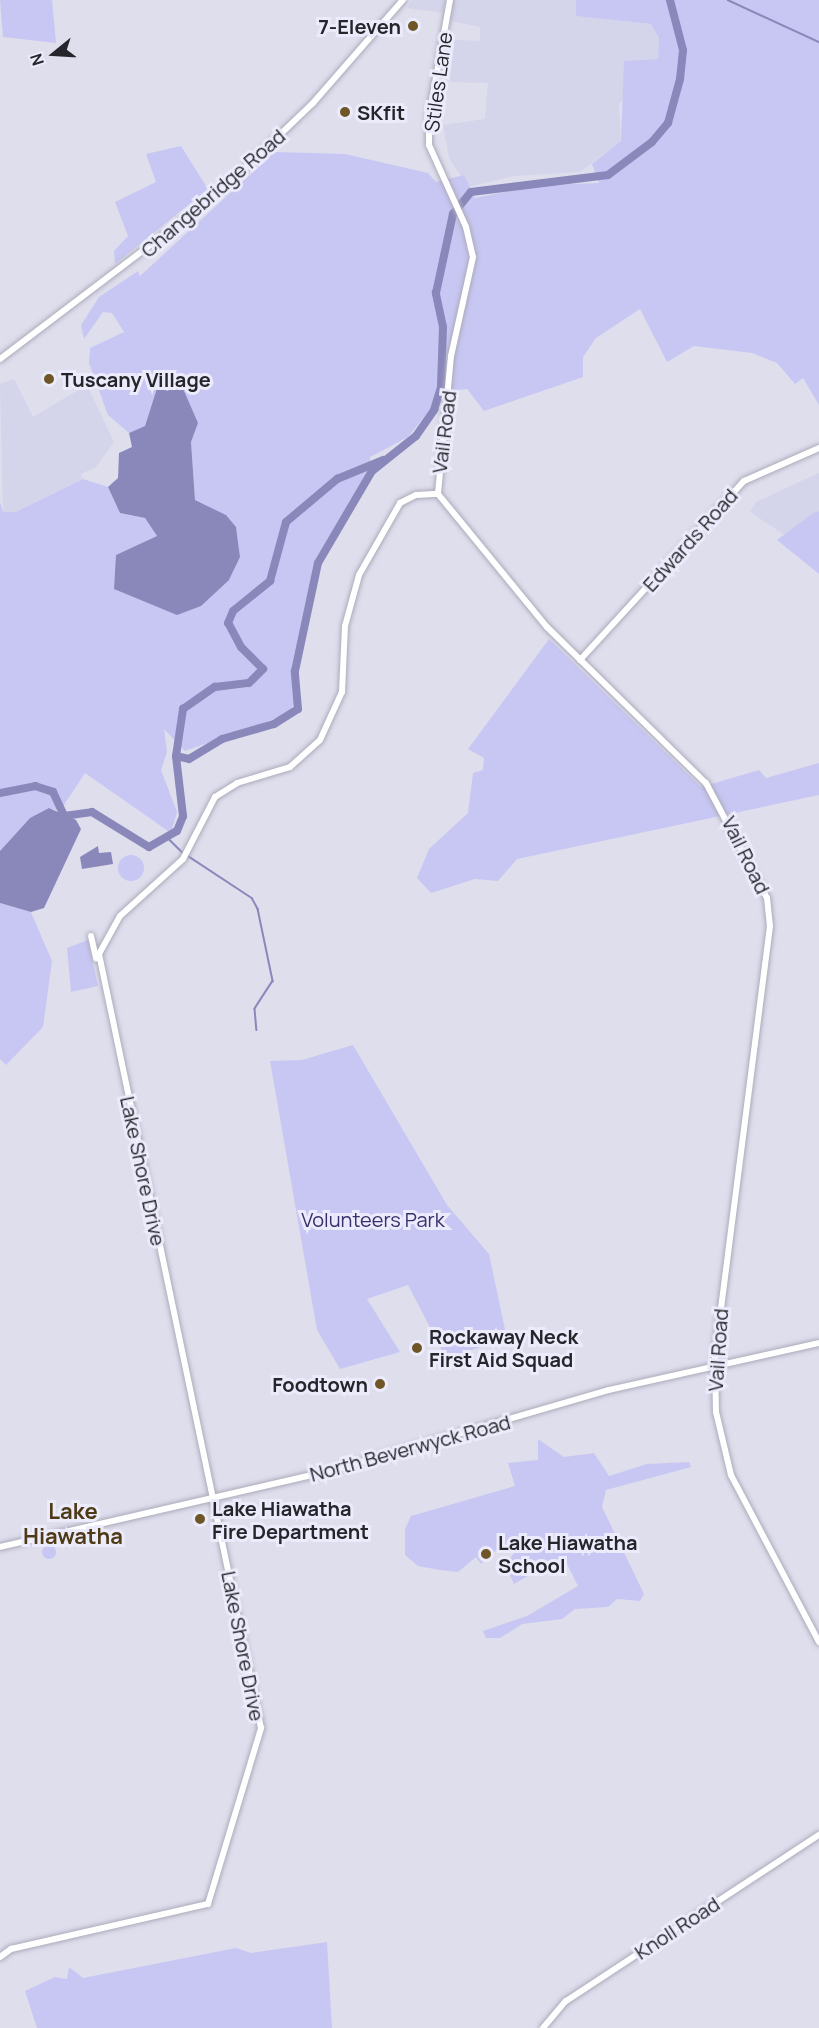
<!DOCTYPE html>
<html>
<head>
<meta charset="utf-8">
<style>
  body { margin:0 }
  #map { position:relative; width:819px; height:2028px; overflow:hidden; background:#dedeed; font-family:Manrope,sans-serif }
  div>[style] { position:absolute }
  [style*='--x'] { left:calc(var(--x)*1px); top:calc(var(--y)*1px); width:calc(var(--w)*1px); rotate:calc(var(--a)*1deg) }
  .built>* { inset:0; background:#d4d4eb }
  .green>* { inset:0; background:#c8c7f3 }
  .round { border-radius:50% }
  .water>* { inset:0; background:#8a87ba }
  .stream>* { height:1.5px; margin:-0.75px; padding:0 0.75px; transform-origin:0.75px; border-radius:0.75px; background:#8a87ba }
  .river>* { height:8px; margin:-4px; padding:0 4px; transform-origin:4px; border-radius:4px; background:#8a87ba }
  .roads { filter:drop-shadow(0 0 2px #ababba) drop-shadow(0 0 2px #ababba) }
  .secondary>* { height:6px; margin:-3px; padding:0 3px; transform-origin:3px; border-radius:3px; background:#fff }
  .dots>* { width:16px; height:16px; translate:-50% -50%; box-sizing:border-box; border:3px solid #ebebfb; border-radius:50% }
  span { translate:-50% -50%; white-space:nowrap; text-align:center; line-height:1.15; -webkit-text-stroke:6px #ebebfb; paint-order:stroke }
  .poi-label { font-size:20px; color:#25252b; font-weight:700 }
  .right { translate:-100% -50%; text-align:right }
  .left { translate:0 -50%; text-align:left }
  .street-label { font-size:20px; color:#25252b }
  .park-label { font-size:20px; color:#382f6e }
  .quarter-label { font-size:22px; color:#4e3a15; font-weight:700 }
  .north { position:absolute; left:24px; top:24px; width:60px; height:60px; -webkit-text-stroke:4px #ebebfb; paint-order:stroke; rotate:252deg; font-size:16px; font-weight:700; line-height:24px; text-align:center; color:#25252b }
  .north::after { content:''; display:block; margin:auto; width:21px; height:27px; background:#25252b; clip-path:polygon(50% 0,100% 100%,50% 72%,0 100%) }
</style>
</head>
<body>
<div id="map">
  <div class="built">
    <div style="clip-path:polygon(412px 0,445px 0,443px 13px,407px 8px)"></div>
    <div style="clip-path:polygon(449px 0,576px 0,576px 16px,651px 24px,659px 38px,658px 59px,619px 104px,621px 141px,580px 172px,514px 176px,468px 187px,449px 158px,443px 125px,485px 119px,488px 83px,450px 82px,454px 40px,480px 41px,480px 27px,446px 20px)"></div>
    <div style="clip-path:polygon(14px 379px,33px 417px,87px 385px,114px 442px,96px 467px,81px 474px,83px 479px,16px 512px,3px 512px,0 384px)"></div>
    <div style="clip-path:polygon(819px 473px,819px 558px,750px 512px,756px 502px)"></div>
  </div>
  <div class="green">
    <div style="clip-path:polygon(0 0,52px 0,56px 43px,3px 37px)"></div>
    <div style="clip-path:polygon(576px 0,819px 0,819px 405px,803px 378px,795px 384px,777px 363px,752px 353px,694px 346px,667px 362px,640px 309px,596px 338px,583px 357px,583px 377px,484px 411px,467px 389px,444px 392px,408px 437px,370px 457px,370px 468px,317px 558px,292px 670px,296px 702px,288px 714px,185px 751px,164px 729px,167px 752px,161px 770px,177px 812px,171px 833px,85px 773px,60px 811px,49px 808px,30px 818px,0 851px,0 502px,3px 512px,16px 512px,83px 479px,108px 487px,120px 513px,145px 518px,157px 536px,116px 555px,229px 580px,240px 557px,236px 528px,226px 515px,195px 500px,191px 442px,198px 423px,158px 385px,145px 426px,129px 433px,108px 415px,89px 363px,90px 348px,124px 332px,112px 313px,103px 312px,84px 339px,81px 325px,99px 297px,138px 271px,140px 276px,275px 152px,345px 154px,428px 173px,436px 182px,464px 175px,475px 198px,540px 185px,599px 183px,592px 164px,621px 141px,624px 61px,658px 59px,659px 38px,651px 24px,576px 16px)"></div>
    <div style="clip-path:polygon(181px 146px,208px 189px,115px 264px,114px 251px,128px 236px,115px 202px,156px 182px,146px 154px)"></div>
    <div style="clip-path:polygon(816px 511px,819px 512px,819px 574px,777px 540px)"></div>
    <div style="clip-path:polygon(549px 639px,701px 787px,759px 770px,766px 778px,819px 763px,819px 795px,517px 859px,498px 881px,475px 879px,431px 893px,417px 878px,429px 849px,468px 813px,473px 773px,483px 770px,484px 758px,468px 749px)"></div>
    <div class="round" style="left:118px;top:855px;width:26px;height:26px"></div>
    <div style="clip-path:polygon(0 903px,31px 912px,52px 961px,43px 1027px,6px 1065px,0 1059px)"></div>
    <div style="clip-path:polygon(88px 940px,98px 986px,71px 992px,67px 948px)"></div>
    <div style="clip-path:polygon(353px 1045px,447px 1205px,489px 1254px,507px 1339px,446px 1358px,408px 1285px,367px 1299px,400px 1352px,340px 1369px,317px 1330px,270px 1061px,302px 1060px)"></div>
    <div style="clip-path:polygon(538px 1439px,564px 1457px,594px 1453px,609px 1476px,647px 1464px,689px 1462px,691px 1467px,606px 1490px,602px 1507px,644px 1594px,640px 1601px,617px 1599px,608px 1607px,575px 1609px,562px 1619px,522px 1624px,500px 1638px,486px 1638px,483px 1631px,527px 1616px,578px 1586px,563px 1556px,514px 1584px,505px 1565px,515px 1552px,504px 1543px,481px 1564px,476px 1557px,458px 1572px,440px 1570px,418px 1566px,405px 1555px,405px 1529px,411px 1516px,515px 1486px,508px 1463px,538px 1460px)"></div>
    <div class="round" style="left:42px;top:1545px;width:14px;height:14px"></div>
    <div style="clip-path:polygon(327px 1942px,332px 2028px,37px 2028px,25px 1991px,55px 1977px,67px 1979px,69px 1967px,83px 1978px,236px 1948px,251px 1953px)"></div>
  </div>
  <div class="water">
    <div style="clip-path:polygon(181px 384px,198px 423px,191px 442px,195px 500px,226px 515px,236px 527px,240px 557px,229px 580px,201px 606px,177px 615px,114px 589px,116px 555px,157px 536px,145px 518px,120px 513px,108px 487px,118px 478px,119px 453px,132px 447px,129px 433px,145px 426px,158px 385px,167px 391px)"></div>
    <div style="clip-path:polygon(49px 808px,76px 820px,81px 829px,44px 908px,31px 912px,0 903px,0 851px,30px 818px)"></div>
    <div style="clip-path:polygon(98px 846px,99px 853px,111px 852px,113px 864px,82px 869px,80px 857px)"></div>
  </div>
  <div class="stream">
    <div style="--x:728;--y:0;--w:100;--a:24.8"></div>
    <div style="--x:168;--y:838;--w:23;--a:45"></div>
    <div style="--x:188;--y:856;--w:77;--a:33.3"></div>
    <div style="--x:252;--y:898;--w:13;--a:61"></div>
    <div style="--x:258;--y:909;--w:74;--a:78.2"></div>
    <div style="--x:273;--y:981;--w:33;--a:123"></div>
    <div style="--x:255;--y:1009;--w:21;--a:85"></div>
  </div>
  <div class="river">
    <div style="--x:176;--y:756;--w:48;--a:-81.5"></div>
    <div style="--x:183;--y:709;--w:39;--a:-35"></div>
    <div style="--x:215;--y:687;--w:34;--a:-7"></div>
    <div style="--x:249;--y:683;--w:20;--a:-45"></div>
    <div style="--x:263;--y:669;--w:31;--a:-135"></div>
    <div style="--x:241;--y:647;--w:27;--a:-118"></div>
    <div style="--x:228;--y:623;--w:13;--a:-67"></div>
    <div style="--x:233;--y:611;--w:48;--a:-39"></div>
    <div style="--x:270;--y:581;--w:61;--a:-74.8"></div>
    <div style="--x:286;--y:522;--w:67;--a:-40.1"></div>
    <div style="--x:337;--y:479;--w:50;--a:-22.4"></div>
    <div style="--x:0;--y:793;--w:36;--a:-11"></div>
    <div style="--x:35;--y:786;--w:19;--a:18"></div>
    <div style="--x:53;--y:792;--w:26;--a:65"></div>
    <div style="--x:64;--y:816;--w:28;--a:-8"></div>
    <div style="--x:92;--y:812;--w:67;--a:31.6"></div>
    <div style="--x:149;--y:847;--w:32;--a:-30"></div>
    <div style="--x:177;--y:831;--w:16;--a:-68"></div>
    <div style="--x:183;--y:816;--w:60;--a:-96.7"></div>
    <div style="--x:176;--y:756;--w:13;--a:13"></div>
    <div style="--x:189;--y:759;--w:39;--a:-31"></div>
    <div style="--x:222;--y:739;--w:54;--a:-16.1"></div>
    <div style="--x:274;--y:724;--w:28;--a:-32"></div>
    <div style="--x:298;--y:709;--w:38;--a:-95"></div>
    <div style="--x:295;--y:671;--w:110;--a:-78"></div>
    <div style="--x:318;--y:563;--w:107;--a:-59.6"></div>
    <div style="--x:372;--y:471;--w:56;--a:-38.5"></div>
    <div style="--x:416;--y:436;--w:32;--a:-55"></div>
    <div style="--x:434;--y:410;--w:24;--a:-73"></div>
    <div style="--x:441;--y:387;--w:60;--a:-88.1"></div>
    <div style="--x:443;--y:327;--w:35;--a:-102"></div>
    <div style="--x:436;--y:293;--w:81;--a:-77.9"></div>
    <div style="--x:453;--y:214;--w:28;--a:-51"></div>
    <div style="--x:471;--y:192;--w:138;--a:-7.1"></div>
    <div style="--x:608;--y:175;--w:55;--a:-36.9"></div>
    <div style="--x:652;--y:142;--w:25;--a:-50"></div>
    <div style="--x:668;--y:123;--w:46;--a:-74.7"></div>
    <div style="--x:680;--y:79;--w:29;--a:-84"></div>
    <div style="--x:683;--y:50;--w:52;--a:-104.6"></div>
  </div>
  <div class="roads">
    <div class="secondary">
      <div style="--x:450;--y:0;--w:119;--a:100.2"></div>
      <div style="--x:429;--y:117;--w:28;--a:90"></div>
      <div style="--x:429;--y:145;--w:90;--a:65.7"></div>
      <div style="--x:466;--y:227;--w:31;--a:77"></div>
      <div style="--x:473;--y:257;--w:101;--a:102.5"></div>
      <div style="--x:451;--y:356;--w:139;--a:95.4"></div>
      <div style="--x:438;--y:494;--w:172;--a:50.7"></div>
      <div style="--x:547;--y:627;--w:223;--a:44.5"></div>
      <div style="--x:706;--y:783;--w:130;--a:62.1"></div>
      <div style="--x:767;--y:898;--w:28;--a:84"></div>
      <div style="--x:770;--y:926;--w:434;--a:97.3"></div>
      <div style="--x:715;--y:1357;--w:55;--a:89"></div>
      <div style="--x:716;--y:1412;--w:65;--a:76.6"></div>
      <div style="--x:731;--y:1475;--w:189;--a:62.2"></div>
      <div style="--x:0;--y:359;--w:278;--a:-37.2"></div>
      <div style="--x:221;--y:191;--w:127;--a:-43.7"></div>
      <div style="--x:313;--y:103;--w:137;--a:-48.9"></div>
      <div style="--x:580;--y:660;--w:243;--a:-47.5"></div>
      <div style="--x:744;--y:481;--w:82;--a:-23.7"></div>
      <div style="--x:91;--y:936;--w:23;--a:77"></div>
      <div style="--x:0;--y:1547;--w:346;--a:-13"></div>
      <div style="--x:337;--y:1469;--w:283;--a:-16.2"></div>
      <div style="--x:609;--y:1390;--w:215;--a:-12.6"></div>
      <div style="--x:0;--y:1957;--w:14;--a:-36"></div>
      <div style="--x:11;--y:1949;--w:202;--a:-12.9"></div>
      <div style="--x:208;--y:1904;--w:184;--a:-73.2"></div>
      <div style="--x:261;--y:1728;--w:791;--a:-101.82"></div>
      <div style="--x:99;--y:954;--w:43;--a:-61.1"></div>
      <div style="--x:120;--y:916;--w:85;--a:-42.1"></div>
      <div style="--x:183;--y:859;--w:70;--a:-62.7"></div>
      <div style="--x:215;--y:797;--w:26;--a:-32"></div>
      <div style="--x:237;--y:783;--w:55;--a:-16.8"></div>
      <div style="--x:290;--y:767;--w:40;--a:-42"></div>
      <div style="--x:320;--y:740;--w:53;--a:-65.4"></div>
      <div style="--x:342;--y:692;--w:66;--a:-87.4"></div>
      <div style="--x:345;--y:626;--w:53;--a:-74.6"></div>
      <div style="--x:359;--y:575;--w:83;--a:-60.3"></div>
      <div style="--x:400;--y:503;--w:18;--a:-27"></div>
      <div style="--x:416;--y:495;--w:22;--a:-3"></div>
      <div style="--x:543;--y:2028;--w:35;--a:-50"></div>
      <div style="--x:566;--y:2001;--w:303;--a:-33.3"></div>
    </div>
  </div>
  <div class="dots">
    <div style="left:413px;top:26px;background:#6f5627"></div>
    <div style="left:345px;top:112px;background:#6f5627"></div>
    <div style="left:49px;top:379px;background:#6f5627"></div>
    <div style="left:417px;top:1348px;background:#6f5627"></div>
    <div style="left:380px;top:1384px;background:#6f5627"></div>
    <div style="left:200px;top:1519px;background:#6f5627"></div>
    <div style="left:486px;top:1554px;background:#6f5627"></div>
  </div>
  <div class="poi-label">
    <span class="right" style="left:401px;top:26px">7-Eleven</span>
    <span class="left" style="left:357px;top:112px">SKfit</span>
    <span class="left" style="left:61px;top:379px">Tuscany Village</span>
    <span class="left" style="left:429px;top:1348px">Rockaway Neck<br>First Aid Squad</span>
    <span class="right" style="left:368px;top:1384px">Foodtown</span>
    <span class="left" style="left:212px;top:1520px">Lake Hiawatha<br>Fire Department</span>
    <span class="left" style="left:498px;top:1554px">Lake Hiawatha<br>School</span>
  </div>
  <div class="street-label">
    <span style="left:438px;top:82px;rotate:-82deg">Stiles Lane</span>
    <span style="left:213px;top:193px;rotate:-41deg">Changebridge Road</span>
    <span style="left:444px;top:432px;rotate:-83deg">Vail Road</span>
    <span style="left:690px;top:540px;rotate:-48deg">Edwards Road</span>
    <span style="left:746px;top:855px;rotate:64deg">Vail Road</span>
    <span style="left:143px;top:1171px;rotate:78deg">Lake Shore Drive</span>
    <span style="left:718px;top:1350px;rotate:-86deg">Vail Road</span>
    <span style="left:410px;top:1448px;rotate:-15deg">North Beverwyck Road</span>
    <span style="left:243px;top:1646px;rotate:79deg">Lake Shore Drive</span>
    <span style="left:677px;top:1928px;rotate:-33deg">Knoll Road</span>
  </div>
  <div class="park-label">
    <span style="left:373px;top:1219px">Volunteers Park</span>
  </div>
  <div class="quarter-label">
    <span style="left:73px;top:1524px">Lake<br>Hiawatha</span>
  </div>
  <div class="north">N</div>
</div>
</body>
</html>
